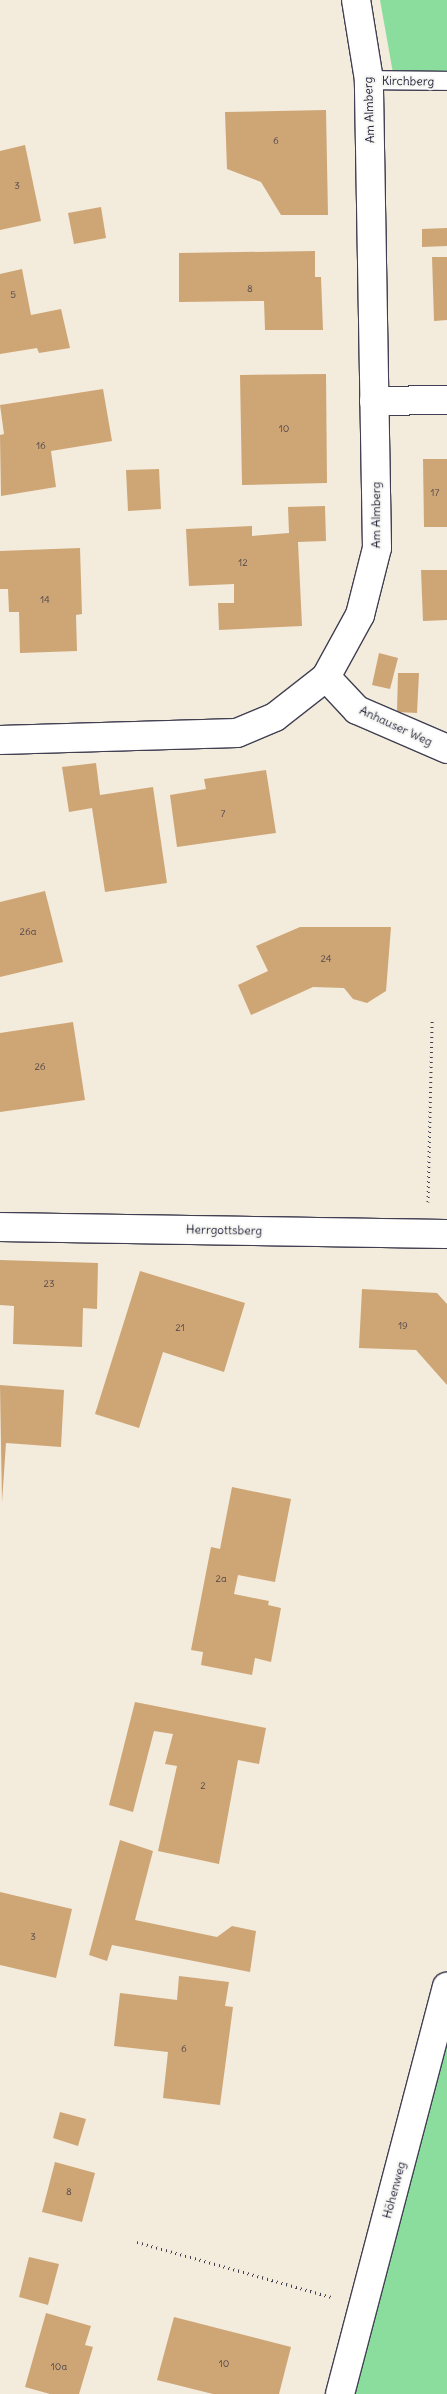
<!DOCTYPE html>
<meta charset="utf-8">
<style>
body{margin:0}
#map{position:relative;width:447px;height:2394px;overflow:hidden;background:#f3ebdb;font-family:Delius,sans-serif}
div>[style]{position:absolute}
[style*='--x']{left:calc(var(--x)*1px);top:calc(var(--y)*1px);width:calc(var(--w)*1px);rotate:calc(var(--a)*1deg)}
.green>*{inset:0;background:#8bdd9e}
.building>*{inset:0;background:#cea676}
.path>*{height:3px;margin-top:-1.5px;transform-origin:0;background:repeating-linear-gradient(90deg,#414053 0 1px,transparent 0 5px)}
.roads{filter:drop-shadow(1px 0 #414053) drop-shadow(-1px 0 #414053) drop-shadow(0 1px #414053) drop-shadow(0 -1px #414053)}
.lane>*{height:18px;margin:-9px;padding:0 9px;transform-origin:9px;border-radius:9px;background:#fff}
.street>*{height:28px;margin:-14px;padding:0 14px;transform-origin:14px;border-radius:14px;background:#fff}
span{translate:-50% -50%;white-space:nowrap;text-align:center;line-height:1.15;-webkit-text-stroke:4px #f6f6f2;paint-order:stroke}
.number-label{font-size:10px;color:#4d434a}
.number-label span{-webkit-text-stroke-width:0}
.street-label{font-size:12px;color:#22223b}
</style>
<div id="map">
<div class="green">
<div style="clip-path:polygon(380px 0,447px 0,447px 74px,393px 73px)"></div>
<div style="clip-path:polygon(447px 2027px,447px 2394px,349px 2394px)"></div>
</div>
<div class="building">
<div style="clip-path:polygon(326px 110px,328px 215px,281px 215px,261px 182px,227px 169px,225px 112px)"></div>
<div style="clip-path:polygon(25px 145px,41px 221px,0 230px,0 151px)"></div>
<div style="clip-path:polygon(101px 207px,106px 238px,74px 244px,68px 213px)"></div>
<div style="clip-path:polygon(447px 228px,447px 246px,422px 247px,422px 229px)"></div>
<div style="clip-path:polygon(315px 251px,315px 277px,321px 277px,323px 330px,265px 330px,264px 301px,179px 302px,179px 253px)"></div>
<div style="clip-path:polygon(432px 257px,447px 257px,447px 320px,434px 321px)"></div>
<div style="clip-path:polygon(22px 269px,31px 315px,61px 309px,70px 348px,39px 353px,37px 348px,0 354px,0 274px)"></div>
<div style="clip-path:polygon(326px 374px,327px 483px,242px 485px,240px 375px)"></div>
<div style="clip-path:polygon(103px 389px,112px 441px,51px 451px,56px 487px,1px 496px,0 435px,4px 434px,0 405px)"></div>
<div style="clip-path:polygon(423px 459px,447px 459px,447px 527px,424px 527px)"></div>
<div style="clip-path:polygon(159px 469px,161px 509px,128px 511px,126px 470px)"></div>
<div style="clip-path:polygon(325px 506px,326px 541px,298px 542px,302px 626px,219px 630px,218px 603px,234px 603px,234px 584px,189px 586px,186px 529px,252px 526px,252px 536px,289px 533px,288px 507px)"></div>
<div style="clip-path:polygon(80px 548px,82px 614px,76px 615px,77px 651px,20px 653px,19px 612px,9px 612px,8px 589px,0 589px,0 551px)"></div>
<div style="clip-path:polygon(421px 570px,447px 570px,447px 620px,423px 621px)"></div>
<div style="clip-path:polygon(379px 653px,398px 658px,390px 689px,372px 685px)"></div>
<div style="clip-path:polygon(398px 673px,419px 673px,417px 713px,397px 712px)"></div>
<div style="clip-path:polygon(96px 763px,100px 795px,153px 787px,167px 883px,105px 892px,92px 808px,69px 812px,62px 767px)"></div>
<div style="clip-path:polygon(266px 770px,276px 833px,177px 847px,170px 795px,206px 789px,204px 779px)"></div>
<div style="clip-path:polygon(45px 891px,63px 962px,0 977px,0 902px)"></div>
<div style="clip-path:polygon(300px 927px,391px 927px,386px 991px,367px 1003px,353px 999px,344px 988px,313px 987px,251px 1015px,238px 985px,268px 971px,256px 946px)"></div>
<div style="clip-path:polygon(73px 1022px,85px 1100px,0 1112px,0 1033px)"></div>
<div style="clip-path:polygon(0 1260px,98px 1263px,97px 1309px,83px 1308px,82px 1347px,13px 1344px,14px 1306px,0 1305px)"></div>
<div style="clip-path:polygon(140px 1271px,245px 1303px,224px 1372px,163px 1352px,139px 1428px,95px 1414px)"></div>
<div style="clip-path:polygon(362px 1289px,437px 1293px,447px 1304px,447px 1385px,416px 1350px,359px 1348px)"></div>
<div style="clip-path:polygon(0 1385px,64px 1390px,61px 1447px,6px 1443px,2px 1502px)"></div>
<div style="clip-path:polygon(232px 1487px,291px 1499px,275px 1582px,238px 1575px,234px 1594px,269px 1601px,268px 1605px,281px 1608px,271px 1662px,255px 1658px,252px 1675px,201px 1665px,203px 1652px,191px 1650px,211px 1547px,220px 1549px)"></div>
<div style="clip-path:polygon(135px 1702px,266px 1728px,259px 1764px,238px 1760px,219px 1864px,158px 1851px,177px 1766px,165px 1764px,173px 1734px,154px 1731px,133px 1812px,109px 1805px)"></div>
<div style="clip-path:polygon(120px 1840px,153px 1851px,135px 1920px,217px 1937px,232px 1926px,256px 1931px,250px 1972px,112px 1945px,107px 1961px,89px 1955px)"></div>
<div style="clip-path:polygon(0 1892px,72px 1909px,56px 1978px,0 1965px)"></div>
<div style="clip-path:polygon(179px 1976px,229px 1982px,225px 2006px,233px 2007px,220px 2105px,163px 2098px,168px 2052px,114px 2046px,120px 1993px,177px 2000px)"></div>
<div style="clip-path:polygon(60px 2112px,86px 2119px,78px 2146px,53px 2138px)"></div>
<div style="clip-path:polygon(55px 2162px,95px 2173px,82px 2222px,42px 2212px)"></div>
<div style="clip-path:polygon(29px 2257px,59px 2264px,48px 2305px,19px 2297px)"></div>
<div style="clip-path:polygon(46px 2313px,91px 2326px,85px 2345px,93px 2347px,79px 2394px,50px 2394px,25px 2387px)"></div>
<div style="clip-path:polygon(174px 2317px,291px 2347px,279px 2394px,213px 2394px,157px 2380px)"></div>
</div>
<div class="path">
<div style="--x:428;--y:1202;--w:182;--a:-88.7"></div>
<div style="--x:137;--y:2242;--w:202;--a:15.8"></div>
</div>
<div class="roads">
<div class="lane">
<div style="--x:369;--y:80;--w:78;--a:0.7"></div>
</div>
<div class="street">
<div style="--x:374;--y:401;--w:73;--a:-0.8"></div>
<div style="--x:326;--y:677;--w:45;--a:46.8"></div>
<div style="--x:357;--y:710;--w:98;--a:23.4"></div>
<div style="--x:0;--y:740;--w:237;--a:-1.7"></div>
<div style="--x:237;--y:733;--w:41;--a:-22.8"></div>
<div style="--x:275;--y:717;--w:65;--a:-38.1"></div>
<div style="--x:326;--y:677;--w:71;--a:-61.3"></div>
<div style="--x:360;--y:615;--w:69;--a:-75.8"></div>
<div style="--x:377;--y:548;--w:468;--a:-91"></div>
<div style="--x:369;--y:80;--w:81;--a:-99.2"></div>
<div style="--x:0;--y:1227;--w:447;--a:0.9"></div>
<div style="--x:340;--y:2394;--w:421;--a:-75.3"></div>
</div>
</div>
<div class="number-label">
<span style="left:276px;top:141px">6</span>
<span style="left:17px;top:186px">3</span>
<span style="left:250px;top:289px">8</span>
<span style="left:13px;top:295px">5</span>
<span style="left:284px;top:429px">10</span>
<span style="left:41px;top:446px">16</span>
<span style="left:435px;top:493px">17</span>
<span style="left:243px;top:563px">12</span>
<span style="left:45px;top:600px">14</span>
<span style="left:223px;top:814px">7</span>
<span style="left:28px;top:932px">26a</span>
<span style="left:326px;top:959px">24</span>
<span style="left:40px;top:1067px">26</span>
<span style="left:49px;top:1284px">23</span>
<span style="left:403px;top:1326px">19</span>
<span style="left:180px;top:1328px">21</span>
<span style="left:221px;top:1579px">2a</span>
<span style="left:203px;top:1786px">2</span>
<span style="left:33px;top:1937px">3</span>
<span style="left:184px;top:2049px">6</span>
<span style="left:69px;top:2192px">8</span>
<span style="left:224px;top:2364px">10</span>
<span style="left:59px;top:2367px">10a</span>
</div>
<div class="street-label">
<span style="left:408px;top:81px;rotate:1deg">Kirchberg</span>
<span style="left:369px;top:110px;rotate:-92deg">Am Almberg</span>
<span style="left:376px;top:515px;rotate:-90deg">Am Almberg</span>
<span style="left:396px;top:726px;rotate:25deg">Anhauser Weg</span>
<span style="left:224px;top:1230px;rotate:1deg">Herrgottsberg</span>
<span style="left:394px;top:2190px;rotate:-75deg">Höhenweg</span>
</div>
</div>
